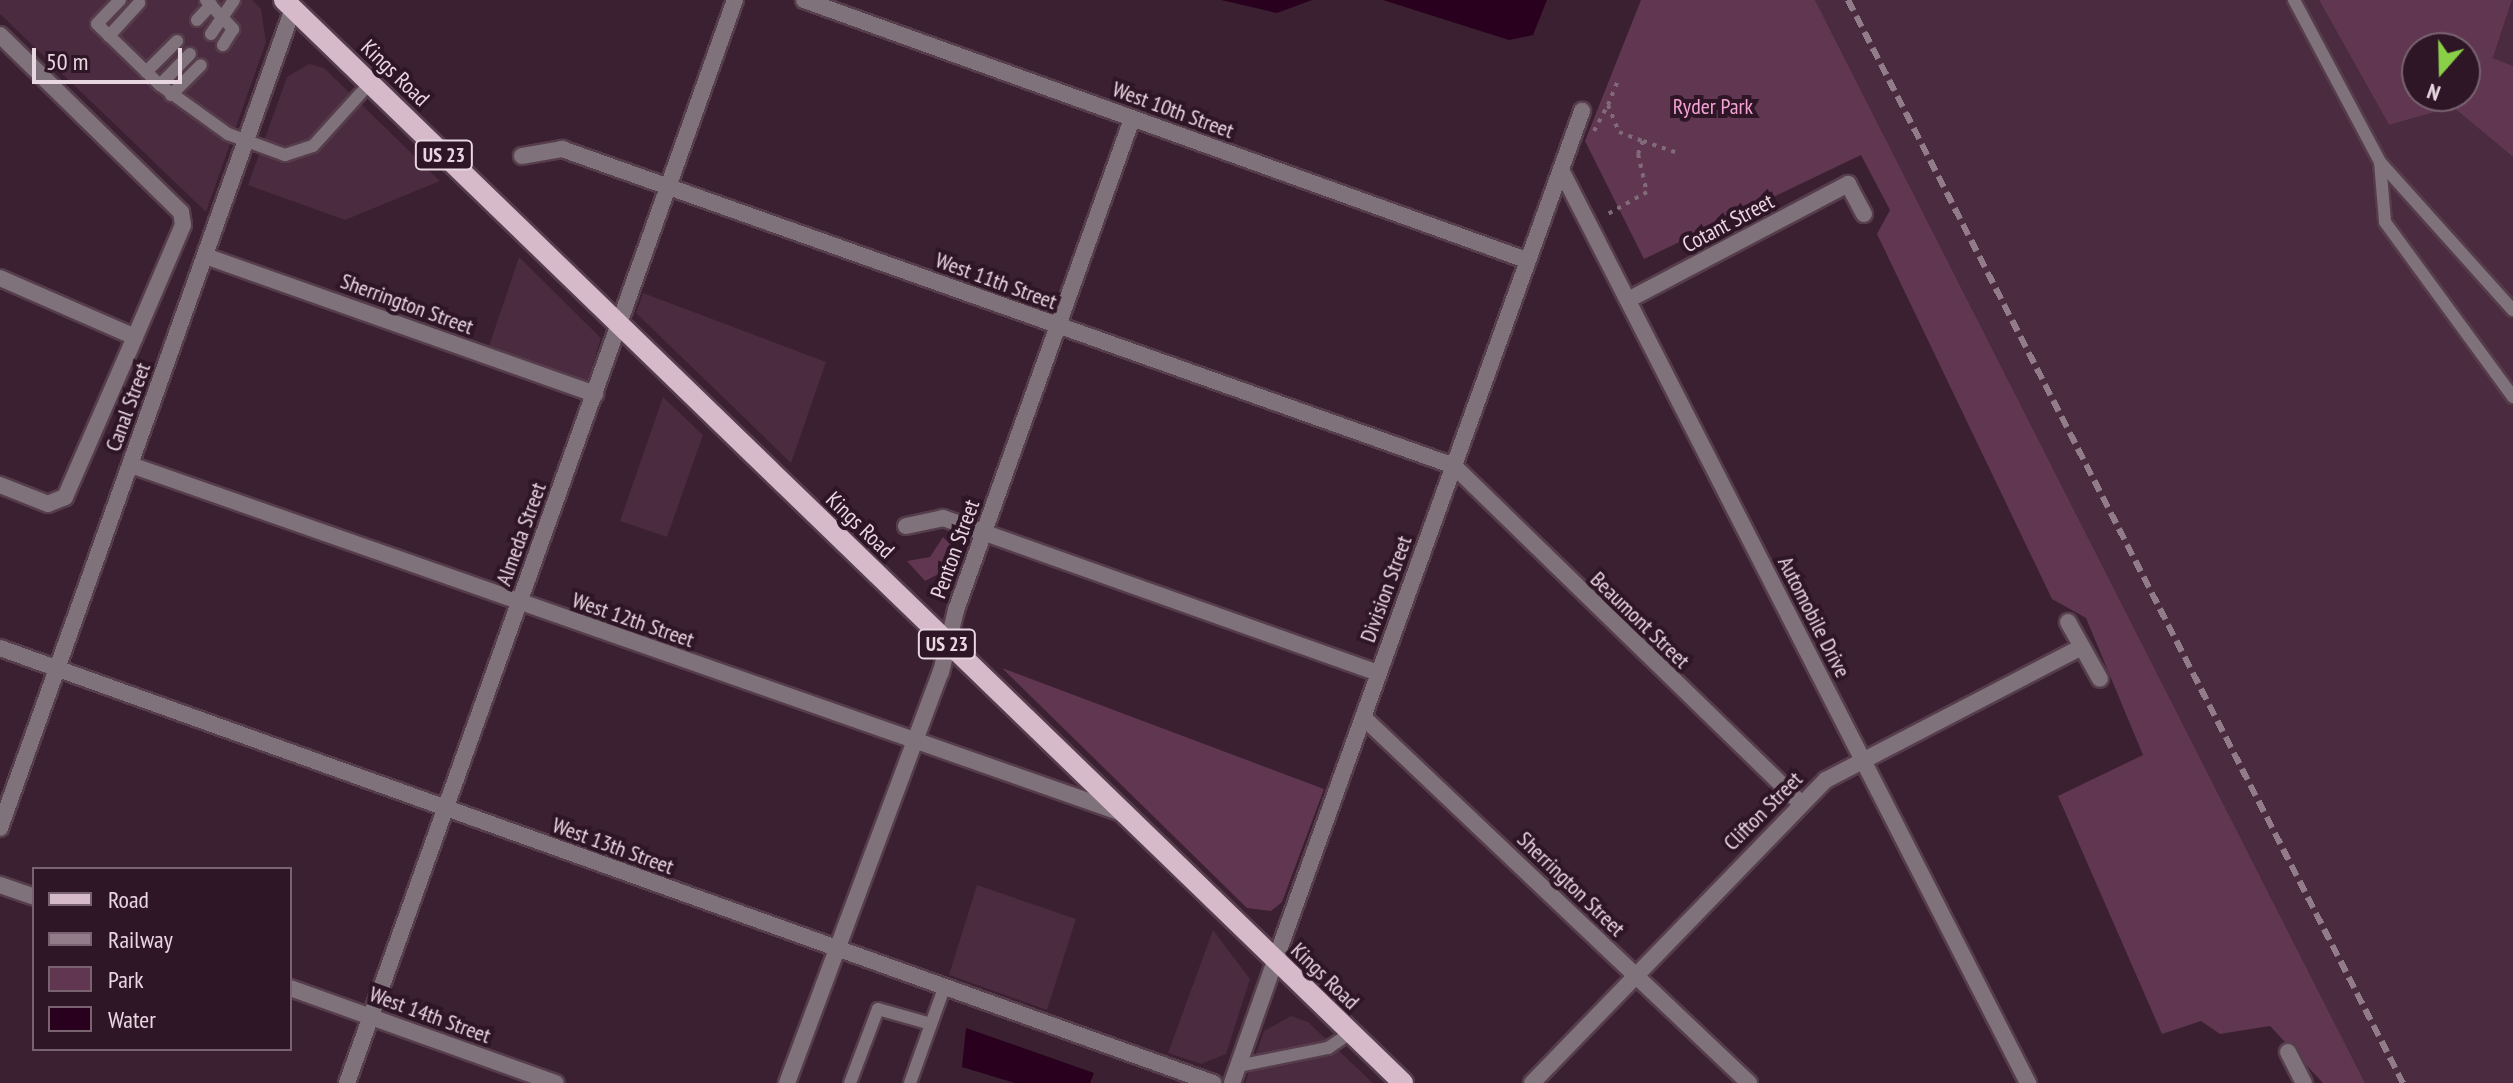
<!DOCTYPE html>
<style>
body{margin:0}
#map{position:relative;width:2513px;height:1083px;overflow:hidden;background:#3a2030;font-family:"PT Sans Narrow",sans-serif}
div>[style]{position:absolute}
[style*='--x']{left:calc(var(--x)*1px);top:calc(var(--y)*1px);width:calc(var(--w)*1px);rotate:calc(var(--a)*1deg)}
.built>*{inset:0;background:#4a2b3f}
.green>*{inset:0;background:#603651}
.water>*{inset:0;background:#29001d}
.path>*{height:4px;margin-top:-2px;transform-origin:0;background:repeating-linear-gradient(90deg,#826b79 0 4px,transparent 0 10px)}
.roads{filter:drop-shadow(2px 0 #563d4c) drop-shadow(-2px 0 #563d4c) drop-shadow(0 2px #563d4c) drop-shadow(0 -2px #563d4c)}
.service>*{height:12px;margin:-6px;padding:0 6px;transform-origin:6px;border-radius:6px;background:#80727a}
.minor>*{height:16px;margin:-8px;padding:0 8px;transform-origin:8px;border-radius:8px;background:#80727a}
.tertiary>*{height:16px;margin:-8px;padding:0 8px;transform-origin:8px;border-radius:8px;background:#80727a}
.primary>*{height:20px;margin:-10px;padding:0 10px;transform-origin:10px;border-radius:10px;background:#d7baca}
.rail>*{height:6px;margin-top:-3px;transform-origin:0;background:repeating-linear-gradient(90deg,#927c89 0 12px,transparent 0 18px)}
span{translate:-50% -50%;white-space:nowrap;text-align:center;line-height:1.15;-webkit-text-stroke:8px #2f1626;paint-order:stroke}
.shield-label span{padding:2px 6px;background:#2f1626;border:2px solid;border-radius:6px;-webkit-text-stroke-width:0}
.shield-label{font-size:20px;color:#e8d6e0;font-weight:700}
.street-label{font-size:22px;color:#e8d6e0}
.park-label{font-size:22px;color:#f4a2d4}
.legend{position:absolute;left:32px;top:867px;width:260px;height:184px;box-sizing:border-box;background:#2f1626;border:2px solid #796370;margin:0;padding:10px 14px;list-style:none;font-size:24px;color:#e8d6e0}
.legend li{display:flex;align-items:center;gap:16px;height:40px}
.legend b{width:40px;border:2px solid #796370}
.north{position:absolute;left:2401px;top:32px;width:80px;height:80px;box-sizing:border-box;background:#2f1626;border:2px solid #796370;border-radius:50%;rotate:200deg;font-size:22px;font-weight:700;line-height:32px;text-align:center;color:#e8d6e0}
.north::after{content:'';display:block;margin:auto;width:28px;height:36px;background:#89cf48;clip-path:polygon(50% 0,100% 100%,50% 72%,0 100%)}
.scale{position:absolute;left:32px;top:48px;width:150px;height:36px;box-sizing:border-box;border:4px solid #e8d6e0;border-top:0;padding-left:10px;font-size:24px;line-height:28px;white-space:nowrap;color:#e8d6e0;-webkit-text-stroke:6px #2f1626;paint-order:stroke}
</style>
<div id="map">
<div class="built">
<div style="clip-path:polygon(0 0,252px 0,261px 9px,266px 42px,206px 212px,0 14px)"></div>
<div style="clip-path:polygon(1815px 0,2319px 0,2389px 125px,2453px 107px,2513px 157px,2513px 1083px,2365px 1083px)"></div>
<div style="clip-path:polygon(2512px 0,2513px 0,2513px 66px,2493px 59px)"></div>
<div style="clip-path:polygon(309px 64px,324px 68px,440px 181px,345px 220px,248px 185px,287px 77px)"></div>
<div style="clip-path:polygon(519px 257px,601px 338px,588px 381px,489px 346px)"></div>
<div style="clip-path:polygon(643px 293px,826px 362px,791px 463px,636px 313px)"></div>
<div style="clip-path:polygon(663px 397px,703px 435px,667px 537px,620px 521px)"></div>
<div style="clip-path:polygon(977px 885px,1076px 919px,1047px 1010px,949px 975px)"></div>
<div style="clip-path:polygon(1213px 930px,1250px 979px,1226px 1054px,1201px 1064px,1168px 1053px)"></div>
<div style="clip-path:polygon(1291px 1016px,1308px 1022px,1373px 1083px,1245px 1083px,1264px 1031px)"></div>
</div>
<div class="green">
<div style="clip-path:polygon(1641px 0,1815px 0,2365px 1083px,2323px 1083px,2270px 1026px,2220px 1034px,2201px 1021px,2162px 1034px,2058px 796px,2143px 755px,2086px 618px,2052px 599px,1877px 234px,1890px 210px,1861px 155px,1644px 259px,1585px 141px)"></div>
<div style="clip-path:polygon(evenodd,2319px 0,2512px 0,2493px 58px,2513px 66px,2513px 157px,2453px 107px,2389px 125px,2319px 0,2417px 48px,2465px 48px,2465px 96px,2417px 96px,2417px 48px)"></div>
<div style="clip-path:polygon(943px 537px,955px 549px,952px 567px,925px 581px,907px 561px,930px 557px)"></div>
<div style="clip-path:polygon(1002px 668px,1324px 789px,1282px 902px,1271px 911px,1247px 908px)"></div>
</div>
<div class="water">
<div style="clip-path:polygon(1221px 0,1312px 0,1277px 13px)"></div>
<div style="clip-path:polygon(1383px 0,1547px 0,1533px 35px,1509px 40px)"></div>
<div style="clip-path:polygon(966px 1028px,1094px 1073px,1090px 1083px,1015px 1083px,962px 1067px)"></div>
</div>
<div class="path">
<div style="--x:1608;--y:105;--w:24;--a:-68"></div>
<div style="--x:1594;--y:131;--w:30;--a:-62"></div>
<div style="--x:1608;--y:105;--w:29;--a:68"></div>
<div style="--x:1619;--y:132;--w:26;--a:21"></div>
<div style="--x:1643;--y:141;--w:14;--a:111"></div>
<div style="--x:1638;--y:154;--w:39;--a:77"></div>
<div style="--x:1647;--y:192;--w:49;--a:150.8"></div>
<div style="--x:1643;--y:141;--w:34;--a:19"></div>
</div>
<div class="roads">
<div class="service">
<div style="--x:120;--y:0;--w:33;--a:134"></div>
<div style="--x:97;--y:24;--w:88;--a:44.1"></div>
<div style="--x:160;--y:85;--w:84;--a:35.8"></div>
<div style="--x:228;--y:134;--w:61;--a:20.2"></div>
<div style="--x:285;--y:155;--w:29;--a:-18"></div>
<div style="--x:313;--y:146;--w:85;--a:-47.9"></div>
<div style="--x:206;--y:0;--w:40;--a:47"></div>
<div style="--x:233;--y:29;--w:19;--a:122"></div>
<div style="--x:2294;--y:0;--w:183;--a:62"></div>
<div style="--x:2380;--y:162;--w:60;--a:85.2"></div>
<div style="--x:2385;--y:222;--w:217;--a:53.8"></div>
<div style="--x:197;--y:20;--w:21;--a:-47"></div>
<div style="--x:211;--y:34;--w:41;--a:-55.9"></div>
<div style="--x:109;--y:36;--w:45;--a:-47.7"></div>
<div style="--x:146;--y:72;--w:44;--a:-45"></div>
<div style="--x:160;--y:85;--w:43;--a:-45.9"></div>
<div style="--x:171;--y:95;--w:42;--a:-45"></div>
<div style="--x:2380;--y:162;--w:199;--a:48.1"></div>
<div style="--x:1238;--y:1066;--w:92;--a:-11.3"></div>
<div style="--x:1328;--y:1048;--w:27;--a:-34"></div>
<div style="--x:850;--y:1083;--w:79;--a:-69.3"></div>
<div style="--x:878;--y:1009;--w:55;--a:15.8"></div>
<div style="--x:910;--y:1083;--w:101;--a:-70.3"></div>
</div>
<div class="minor">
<div style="--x:804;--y:0;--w:767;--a:19.8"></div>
<div style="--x:0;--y:35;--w:253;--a:44.4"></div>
<div style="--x:181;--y:212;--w:13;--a:81"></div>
<div style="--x:183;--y:225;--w:122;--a:113.2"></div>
<div style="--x:522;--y:156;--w:41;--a:-9.9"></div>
<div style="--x:562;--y:149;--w:947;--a:19.56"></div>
<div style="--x:1454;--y:466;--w:483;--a:44.2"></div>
<div style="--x:1561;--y:170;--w:1026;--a:62.91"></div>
<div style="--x:205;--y:256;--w:414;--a:19.5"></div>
<div style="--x:0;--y:278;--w:147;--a:23.6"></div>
<div style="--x:135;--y:337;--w:175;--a:113.6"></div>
<div style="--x:65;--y:497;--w:18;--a:158"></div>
<div style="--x:48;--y:504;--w:52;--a:-158.4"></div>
<div style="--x:1628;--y:300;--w:249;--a:-27.8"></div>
<div style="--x:1848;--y:184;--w:34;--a:62"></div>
<div style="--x:131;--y:465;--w:1050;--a:19.35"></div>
<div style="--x:906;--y:526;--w:38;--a:-12"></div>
<div style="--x:943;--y:518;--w:462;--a:19.6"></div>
<div style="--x:2068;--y:622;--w:65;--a:60.7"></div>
<div style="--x:1363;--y:717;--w:532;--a:43.48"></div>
<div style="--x:0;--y:885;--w:36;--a:19"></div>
<div style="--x:1275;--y:961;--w:904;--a:-70.14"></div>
<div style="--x:290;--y:988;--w:282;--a:19.7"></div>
<div style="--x:2288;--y:1052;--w:35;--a:63"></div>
<div style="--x:347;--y:1083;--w:1150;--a:-70.29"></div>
<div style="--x:787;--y:1083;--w:439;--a:-69.5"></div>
<div style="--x:941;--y:672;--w:64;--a:-76.4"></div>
<div style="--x:956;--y:610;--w:522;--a:-70.28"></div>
<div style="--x:1532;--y:1083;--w:422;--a:-45.9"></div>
<div style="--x:1826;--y:780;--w:288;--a:-27.5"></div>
</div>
<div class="tertiary">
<div style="--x:0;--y:648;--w:1289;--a:19.73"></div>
<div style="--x:0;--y:828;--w:870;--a:-70.32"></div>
<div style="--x:1232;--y:1083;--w:129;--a:-70.6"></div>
</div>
<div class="primary">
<div style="--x:284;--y:0;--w:1557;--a:44.06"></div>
</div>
</div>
<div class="rail">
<div style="--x:1848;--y:0;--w:1217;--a:62.87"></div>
</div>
<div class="shield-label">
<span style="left:444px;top:155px">US 23</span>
<span style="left:947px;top:644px">US 23</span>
</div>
<div class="street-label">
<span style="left:395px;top:73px;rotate:44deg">Kings Road</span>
<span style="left:1173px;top:110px;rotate:20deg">West 10th Street</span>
<span style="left:1728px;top:223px;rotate:-28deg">Cotant Street</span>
<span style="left:996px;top:281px;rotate:20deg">West 11th Street</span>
<span style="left:407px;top:304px;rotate:20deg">Sherrington Street</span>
<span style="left:128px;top:407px;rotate:-70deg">Canal Street</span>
<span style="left:860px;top:525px;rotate:44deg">Kings Road</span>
<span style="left:521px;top:534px;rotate:-70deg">Almeda Street</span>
<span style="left:955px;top:549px;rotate:-70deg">Penton Street</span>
<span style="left:1386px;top:589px;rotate:-70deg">Division Street</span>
<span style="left:1814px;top:617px;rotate:63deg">Automobile Drive</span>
<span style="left:633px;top:620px;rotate:19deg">West 12th Street</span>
<span style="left:1640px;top:620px;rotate:44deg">Beaumont Street</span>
<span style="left:1763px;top:811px;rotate:-45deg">Clifton Street</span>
<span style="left:613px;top:846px;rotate:20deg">West 13th Street</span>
<span style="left:1571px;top:884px;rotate:44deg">Sherrington Street</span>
<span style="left:1325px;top:976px;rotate:44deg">Kings Road</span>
<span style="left:430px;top:1015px;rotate:20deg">West 14th Street</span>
</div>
<div class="park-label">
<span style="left:1713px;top:107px">Ryder Park</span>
</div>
<ul class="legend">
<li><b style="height:10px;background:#d7baca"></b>Road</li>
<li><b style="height:10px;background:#927c89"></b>Railway</li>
<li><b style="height:22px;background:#603651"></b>Park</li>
<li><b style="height:22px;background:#29001d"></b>Water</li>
</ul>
<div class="north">N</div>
<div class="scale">50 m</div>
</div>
